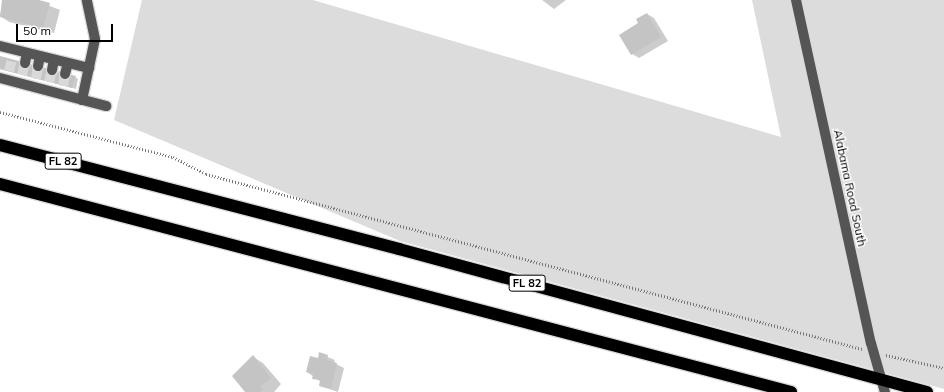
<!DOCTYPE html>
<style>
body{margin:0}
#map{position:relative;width:944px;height:392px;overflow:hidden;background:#fff;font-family:Mulish,sans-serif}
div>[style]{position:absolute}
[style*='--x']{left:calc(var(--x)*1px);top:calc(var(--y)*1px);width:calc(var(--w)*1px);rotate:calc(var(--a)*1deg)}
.green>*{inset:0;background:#dcdcdc}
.shadow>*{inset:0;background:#0003}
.building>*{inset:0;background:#c4c4c4}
.minor-tunnel>*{height:10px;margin-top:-5px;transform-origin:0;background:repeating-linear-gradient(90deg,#d9d9d9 0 10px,transparent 0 15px)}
.path>*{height:2.5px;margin-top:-1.25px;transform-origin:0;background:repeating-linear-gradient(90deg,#777 0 1px,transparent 0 3px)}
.roads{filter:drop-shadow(1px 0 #dbdbdb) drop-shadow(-1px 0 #dbdbdb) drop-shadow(0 1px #dbdbdb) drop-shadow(0 -1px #dbdbdb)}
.minor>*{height:10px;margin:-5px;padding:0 5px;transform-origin:5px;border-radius:5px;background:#555}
.highway>*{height:12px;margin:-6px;padding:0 6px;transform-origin:6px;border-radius:6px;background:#000}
span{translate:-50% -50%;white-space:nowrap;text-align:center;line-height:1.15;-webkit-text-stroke:3px #fff;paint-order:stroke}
.shield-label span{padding:1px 3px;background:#fff;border:1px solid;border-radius:3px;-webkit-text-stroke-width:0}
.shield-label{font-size:11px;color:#000;font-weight:700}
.street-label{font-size:12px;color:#000}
.scale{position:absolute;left:16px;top:24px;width:97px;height:18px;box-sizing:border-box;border:2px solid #000;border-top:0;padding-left:5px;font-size:12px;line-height:14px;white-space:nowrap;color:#000;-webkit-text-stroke:3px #fff;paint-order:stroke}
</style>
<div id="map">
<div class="green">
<div style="clip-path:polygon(142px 0,313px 0,781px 137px,752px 0,944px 0,944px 389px,400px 241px,114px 120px)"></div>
</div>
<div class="shadow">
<div style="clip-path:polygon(3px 0,35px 0,60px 10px,54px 33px,9px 22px,0 16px)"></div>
<div style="clip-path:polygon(542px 0,566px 0,554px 9px)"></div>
<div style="clip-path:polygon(647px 14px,654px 18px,668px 41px,639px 58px,632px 54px)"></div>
<div style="clip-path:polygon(0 57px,75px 77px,78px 79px,76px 89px,0 69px)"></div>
<div style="clip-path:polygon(320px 354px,335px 360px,334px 363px,344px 368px,338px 392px,320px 386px,321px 382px,307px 372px,318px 359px)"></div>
<div style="clip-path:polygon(253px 357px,263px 363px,281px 384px,274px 392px,247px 392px)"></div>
</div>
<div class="building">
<div style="clip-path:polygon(2px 0,39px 0,50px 3px,43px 28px,0 17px)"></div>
<div style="clip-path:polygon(647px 13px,661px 37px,631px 55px,619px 35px,638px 23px,636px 19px)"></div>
<div style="clip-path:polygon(0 56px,76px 76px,72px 88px,0 69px)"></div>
<div style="clip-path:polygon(319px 352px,328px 355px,327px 360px,337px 363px,331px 389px,319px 386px,320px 380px,312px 379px,313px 374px,306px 372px,310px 356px,318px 358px)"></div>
<div style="clip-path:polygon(253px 355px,271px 378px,260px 387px,263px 390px,260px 392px,245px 392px,232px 376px)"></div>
</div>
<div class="minor-tunnel">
<div style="--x:9;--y:71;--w:12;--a:-76"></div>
<div style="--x:22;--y:75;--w:12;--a:-76"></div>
<div style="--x:36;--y:79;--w:13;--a:-81"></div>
<div style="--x:49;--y:82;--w:12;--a:-76"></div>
<div style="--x:63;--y:86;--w:12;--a:-81"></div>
</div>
<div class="path">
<div style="--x:0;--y:112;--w:179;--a:14.6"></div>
<div style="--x:173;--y:157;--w:37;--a:27"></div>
<div style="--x:206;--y:174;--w:679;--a:14.94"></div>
<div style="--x:886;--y:355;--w:59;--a:12.6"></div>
</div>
<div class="roads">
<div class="minor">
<div style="--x:796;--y:0;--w:351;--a:77.7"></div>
<div style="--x:871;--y:343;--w:51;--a:74.1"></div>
<div style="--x:0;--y:46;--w:92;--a:13.9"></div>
<div style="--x:25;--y:63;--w:10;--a:-79"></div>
<div style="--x:38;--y:66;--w:10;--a:-79"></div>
<div style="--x:52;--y:70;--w:10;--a:-79"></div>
<div style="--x:65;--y:74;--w:11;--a:-75"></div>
<div style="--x:0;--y:78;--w:110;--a:14.8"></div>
<div style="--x:82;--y:100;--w:62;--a:-78"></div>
<div style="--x:95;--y:39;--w:40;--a:-102"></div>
</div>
<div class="highway">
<div style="--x:0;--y:145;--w:412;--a:14.6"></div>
<div style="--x:399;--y:249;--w:547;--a:15.15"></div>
<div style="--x:0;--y:184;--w:818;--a:14.73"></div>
</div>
</div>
<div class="shield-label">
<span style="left:63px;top:161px">FL 82</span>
<span style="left:527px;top:283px">FL 82</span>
</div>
<div class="street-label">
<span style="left:850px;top:188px;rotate:78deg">Alabama Road South</span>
</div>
<div class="scale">50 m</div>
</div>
